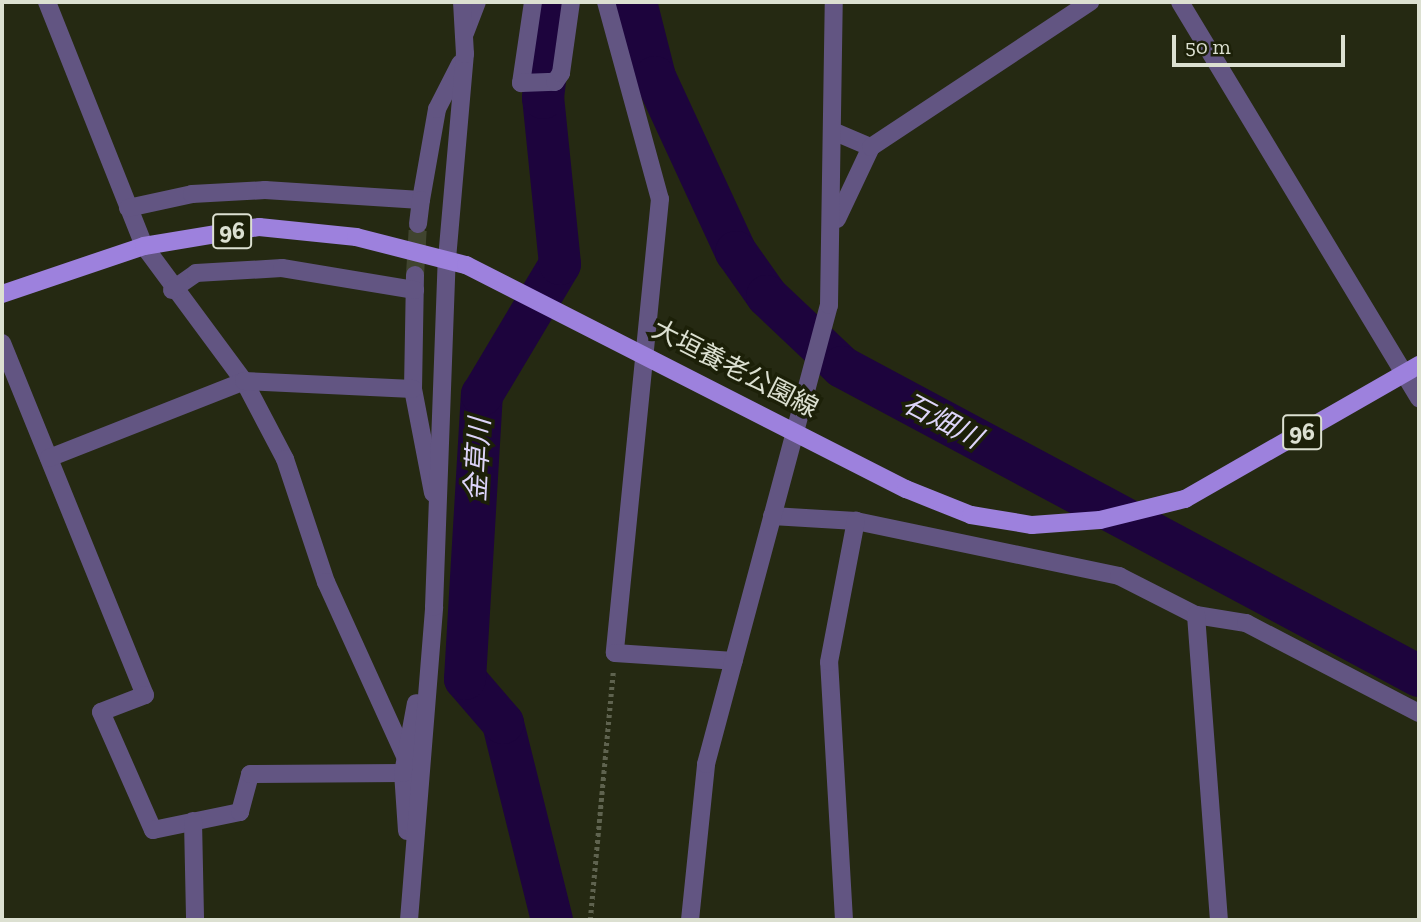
<!DOCTYPE html>
<meta charset="utf-8">
<style>
body{margin:0}
#map{position:relative;width:1421px;height:922px;overflow:hidden;background:#252912;font-family:"Zilla Slab","Noto Sans JP",serif}
div>[style]{position:absolute}
[style*='--x']{left:calc(var(--x)*1px);top:calc(var(--y)*1px);width:calc(var(--w)*1px);rotate:calc(var(--a)*1deg)}
.river>*{height:42px;margin:-21px;padding:0 21px;transform-origin:21px;border-radius:21px;background:#1d043d}
.minor-tunnel>*{height:18px;margin-top:-9px;transform-origin:0;background:repeating-linear-gradient(90deg,#40442f 0 18px,transparent 0 27px)}
.path>*{height:4.5px;margin-top:-2.25px;transform-origin:0;background:repeating-linear-gradient(90deg,#5f634f 0 3.5px,transparent 0 7px)}
.minor>*{height:18px;margin:-9px;padding:0 9px;transform-origin:9px;border-radius:9px;background:#625582}
.primary>*{height:18px;margin:-9px;padding:0 9px;transform-origin:9px;border-radius:9px;background:#9d81dd}
span{translate:-50% -50%;white-space:nowrap;text-align:center;line-height:1.15;-webkit-text-stroke:7px #1c2008;paint-order:stroke}
.shield-label span{padding:2px 5px;background:#1c2008;border:2px solid;border-radius:5px;-webkit-text-stroke-width:0}
.shield-label{font-size:24px;color:#dce0d1;font-weight:700}
.street-label{font-size:26px;color:#dce0d1}
.water-label{font-size:28px;color:#ddd4f9;font-style:italic}
.frame{position:absolute;inset:0;border:4px solid #dce0d1;pointer-events:none}
.scale{position:absolute;left:1172px;top:35px;width:173px;height:32px;box-sizing:border-box;border:4px solid #dce0d1;border-top:0;padding-left:9px;font-size:21px;line-height:24px;white-space:nowrap;color:#dce0d1;-webkit-text-stroke:5px #1c2008;paint-order:stroke}
</style>
<div id="map">
<div class="river">
<div style="--x:636;--y:2;--w:77;--a:75.8"></div>
<div style="--x:655;--y:77;--w:193;--a:65.2"></div>
<div style="--x:736;--y:252;--w:54;--a:54.8"></div>
<div style="--x:767;--y:296;--w:103;--a:43.4"></div>
<div style="--x:842;--y:367;--w:655;--a:28.17"></div>
<div style="--x:552;--y:920;--w:203;--a:-104"></div>
<div style="--x:503;--y:723;--w:58;--a:-130.8"></div>
<div style="--x:465;--y:679;--w:285;--a:-86.6"></div>
<div style="--x:482;--y:395;--w:152;--a:-59.2"></div>
<div style="--x:560;--y:264;--w:167;--a:-95.8"></div>
<div style="--x:543;--y:98;--w:97;--a:-83.5"></div>
</div>
<div class="minor-tunnel">
<div style="--x:415;--y:275;--w:51;--a:-86.6"></div>
</div>
<div class="path">
<div style="--x:590;--y:920;--w:250;--a:-84.7"></div>
</div>
<div class="minor">
<div style="--x:47;--y:2;--w:263;--a:68.3"></div>
<div style="--x:144;--y:246;--w:168;--a:53.5"></div>
<div style="--x:244;--y:381;--w:88;--a:62.3"></div>
<div style="--x:285;--y:459;--w:130;--a:71.6"></div>
<div style="--x:326;--y:582;--w:193;--a:65.6"></div>
<div style="--x:533;--y:2;--w:82;--a:98.4"></div>
<div style="--x:521;--y:83;--w:34;--a:-2"></div>
<div style="--x:555;--y:82;--w:11;--a:-56"></div>
<div style="--x:561;--y:73;--w:72;--a:-82"></div>
<div style="--x:606;--y:2;--w:204;--a:74.7"></div>
<div style="--x:660;--y:199;--w:456;--a:95.7"></div>
<div style="--x:615;--y:653;--w:119;--a:3.8"></div>
<div style="--x:1180;--y:2;--w:463;--a:58.9"></div>
<div style="--x:465;--y:33;--w:33;--a:-69"></div>
<div style="--x:835;--y:132;--w:39;--a:23"></div>
<div style="--x:128;--y:208;--w:66;--a:-12.3"></div>
<div style="--x:192;--y:194;--w:73;--a:-3.1"></div>
<div style="--x:265;--y:190;--w:156;--a:3.7"></div>
<div style="--x:421;--y:200;--w:92;--a:-80"></div>
<div style="--x:437;--y:109;--w:51;--a:-62.9"></div>
<div style="--x:837;--y:219;--w:80;--a:-64.7"></div>
<div style="--x:871;--y:147;--w:263;--a:-33.5"></div>
<div style="--x:418;--y:224;--w:24;--a:-83"></div>
<div style="--x:415;--y:275;--w:114;--a:91"></div>
<div style="--x:413;--y:389;--w:106;--a:79.1"></div>
<div style="--x:172;--y:290;--w:29;--a:-35"></div>
<div style="--x:196;--y:273;--w:86;--a:-3.3"></div>
<div style="--x:282;--y:268;--w:135;--a:9.4"></div>
<div style="--x:2;--y:343;--w:380;--a:67.9"></div>
<div style="--x:145;--y:695;--w:47;--a:158.9"></div>
<div style="--x:101;--y:712;--w:129;--a:66.2"></div>
<div style="--x:153;--y:830;--w:89;--a:-11.7"></div>
<div style="--x:240;--y:812;--w:39;--a:-75"></div>
<div style="--x:250;--y:774;--w:153;--a:-0.4"></div>
<div style="--x:49;--y:458;--w:210;--a:-21.5"></div>
<div style="--x:244;--y:381;--w:169;--a:2.7"></div>
<div style="--x:772;--y:516;--w:84;--a:3.4"></div>
<div style="--x:856;--y:521;--w:269;--a:11.8"></div>
<div style="--x:1119;--y:576;--w:86;--a:26.9"></div>
<div style="--x:1196;--y:615;--w:51;--a:9.1"></div>
<div style="--x:1246;--y:623;--w:195;--a:27.5"></div>
<div style="--x:1196;--y:615;--w:306;--a:85.7"></div>
<div style="--x:193;--y:821;--w:99;--a:88.8"></div>
<div style="--x:407;--y:831;--w:58;--a:-93.9"></div>
<div style="--x:403;--y:773;--w:71;--a:-79.5"></div>
<div style="--x:409;--y:920;--w:314;--a:-85.4"></div>
<div style="--x:434;--y:607;--w:348;--a:-87.9"></div>
<div style="--x:447;--y:259;--w:206;--a:-85"></div>
<div style="--x:465;--y:54;--w:52;--a:-93.3"></div>
<div style="--x:690;--y:920;--w:157;--a:-84.1"></div>
<div style="--x:706;--y:764;--w:475;--a:-75"></div>
<div style="--x:829;--y:305;--w:303;--a:-89.1"></div>
<div style="--x:844;--y:920;--w:258;--a:-93.3"></div>
<div style="--x:829;--y:662;--w:144;--a:-79.2"></div>
</div>
<div class="primary">
<div style="--x:2;--y:294;--w:150;--a:-18.7"></div>
<div style="--x:144;--y:246;--w:117;--a:-9.4"></div>
<div style="--x:259;--y:227;--w:98;--a:5.9"></div>
<div style="--x:356;--y:237;--w:114;--a:14.3"></div>
<div style="--x:466;--y:265;--w:494;--a:27"></div>
<div style="--x:906;--y:489;--w:70;--a:21.8"></div>
<div style="--x:971;--y:515;--w:62;--a:9.3"></div>
<div style="--x:1032;--y:525;--w:68;--a:-4.2"></div>
<div style="--x:1100;--y:520;--w:88;--a:-13.9"></div>
<div style="--x:1185;--y:499;--w:270;--a:-29.8"></div>
</div>
<div class="shield-label">
<span style="left:232px;top:231px">96</span>
<span style="left:1302px;top:432px">96</span>
</div>
<div class="street-label">
<span style="left:735px;top:369px;rotate:27deg">大垣養老公園線</span>
</div>
<div class="water-label">
<span style="left:942px;top:421px;rotate:28deg">石畑川</span>
<span style="left:478px;top:460px;rotate:-87deg">金草川</span>
</div>
<div class="frame"></div>
<div class="scale">50 m</div>
</div>
